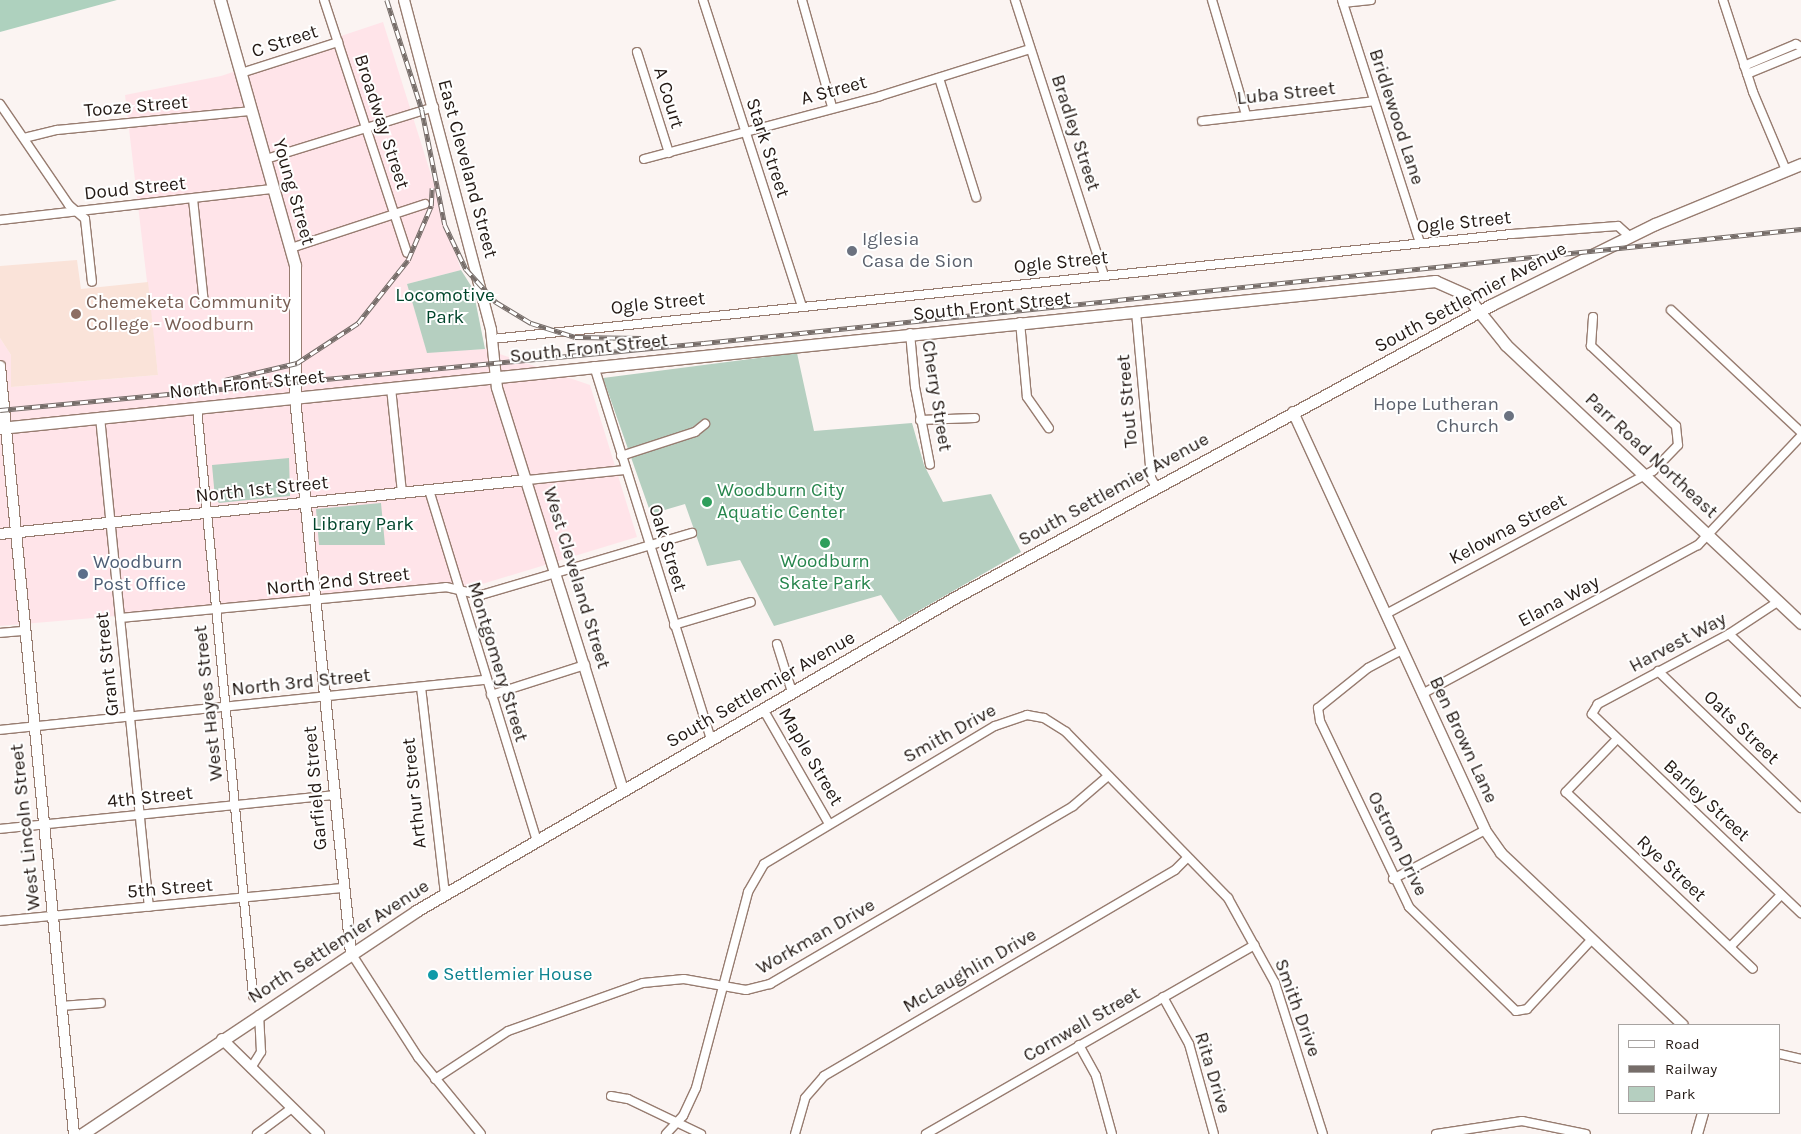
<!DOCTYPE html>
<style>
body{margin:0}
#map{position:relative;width:1801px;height:1134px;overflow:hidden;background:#fbf4f2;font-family:Karla,sans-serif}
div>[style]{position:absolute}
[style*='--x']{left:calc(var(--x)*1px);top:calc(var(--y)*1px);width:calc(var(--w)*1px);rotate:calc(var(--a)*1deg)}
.commercial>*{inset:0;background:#ffe4e9}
.built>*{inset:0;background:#fae3d9}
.green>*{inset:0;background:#b5cfc0}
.forest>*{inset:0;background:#aed1be}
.roads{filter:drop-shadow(1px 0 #977c70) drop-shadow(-1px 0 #977c70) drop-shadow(0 1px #977c70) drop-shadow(0 -1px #977c70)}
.minor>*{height:8px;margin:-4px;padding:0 4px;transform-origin:4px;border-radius:4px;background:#fff}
.tertiary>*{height:10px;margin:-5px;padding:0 5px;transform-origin:5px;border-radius:5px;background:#fff}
.secondary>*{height:11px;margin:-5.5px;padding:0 5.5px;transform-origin:5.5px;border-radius:5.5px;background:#fff}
.rail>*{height:4.5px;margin-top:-2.25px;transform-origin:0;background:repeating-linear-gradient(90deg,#fff 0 8px,#766d69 0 16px);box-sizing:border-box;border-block:1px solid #766d69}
.dots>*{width:14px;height:14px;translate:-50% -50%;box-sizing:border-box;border:2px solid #fff;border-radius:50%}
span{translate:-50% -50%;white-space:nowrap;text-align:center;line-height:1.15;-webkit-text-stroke:4px #fff;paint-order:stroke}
.street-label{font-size:19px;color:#231914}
.worship-label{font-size:19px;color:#5b616d}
.left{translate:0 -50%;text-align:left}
.right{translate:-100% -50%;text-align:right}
.park-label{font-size:19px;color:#00452b}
.education-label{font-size:19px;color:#785e54}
.leisure-label{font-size:19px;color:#27864d}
.service-label{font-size:19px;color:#4e5e75}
.culture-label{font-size:19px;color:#0d838f}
.legend{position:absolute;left:1618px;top:1024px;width:162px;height:90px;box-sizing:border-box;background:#fff;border:1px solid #a7a3a1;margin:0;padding:6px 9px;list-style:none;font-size:15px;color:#231914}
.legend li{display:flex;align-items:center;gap:10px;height:25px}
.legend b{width:25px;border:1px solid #a7a3a1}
</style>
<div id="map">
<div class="commercial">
<div style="clip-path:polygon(383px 22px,461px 270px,407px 284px,427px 352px,485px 349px,590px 385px,637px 537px,479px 585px,0 626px,0 338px,11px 355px,11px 387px,158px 375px,125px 95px,221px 76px)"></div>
</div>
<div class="built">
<div style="clip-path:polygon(77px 260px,81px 289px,148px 282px,158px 375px,11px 387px,11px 355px,0 338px,0 266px)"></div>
</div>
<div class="green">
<div style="clip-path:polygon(461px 270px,473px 289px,485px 349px,427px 353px,407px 284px)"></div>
<div style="clip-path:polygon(797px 353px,814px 431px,912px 423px,924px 465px,943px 502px,991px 494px,1021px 552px,899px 622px,881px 595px,774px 626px,740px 560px,707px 566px,685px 504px,651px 514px,603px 378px)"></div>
<div style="clip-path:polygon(289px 458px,290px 496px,219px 503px,215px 498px,212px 465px)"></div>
<div style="clip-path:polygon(381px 503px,385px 545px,319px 545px,316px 509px)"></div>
</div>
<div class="forest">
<div style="clip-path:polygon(0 0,117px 0,0 32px)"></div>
</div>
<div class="roads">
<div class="minor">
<div style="--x:324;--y:0;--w:266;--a:71.8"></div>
<div style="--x:703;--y:0;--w:322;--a:72.1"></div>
<div style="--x:802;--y:0;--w:111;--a:74.3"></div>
<div style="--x:1015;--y:0;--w:289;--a:72.1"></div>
<div style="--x:1212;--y:0;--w:120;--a:73.5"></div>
<div style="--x:1342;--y:0;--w:255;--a:72.2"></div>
<div style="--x:1723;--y:0;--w:97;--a:71.9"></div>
<div style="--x:1753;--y:92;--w:85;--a:67.1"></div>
<div style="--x:1343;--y:3;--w:28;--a:-6"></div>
<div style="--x:637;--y:52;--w:106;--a:72.4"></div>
<div style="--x:1744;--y:66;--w:56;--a:-22.9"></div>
<div style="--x:1796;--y:44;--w:6;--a:31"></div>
<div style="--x:241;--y:73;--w:102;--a:-17.7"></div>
<div style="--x:1747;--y:74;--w:58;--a:-22.2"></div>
<div style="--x:939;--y:78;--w:125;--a:72.7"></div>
<div style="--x:0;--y:104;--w:122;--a:55.7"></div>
<div style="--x:69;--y:205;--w:21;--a:41"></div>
<div style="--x:85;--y:219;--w:63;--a:83.7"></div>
<div style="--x:1202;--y:121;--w:173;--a:-6.6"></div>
<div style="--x:24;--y:138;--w:34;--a:-14"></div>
<div style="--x:57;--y:130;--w:196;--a:-5.6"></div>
<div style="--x:266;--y:159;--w:176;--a:-17.2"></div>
<div style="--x:644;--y:159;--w:244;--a:-14.9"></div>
<div style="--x:880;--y:96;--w:157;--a:-17.4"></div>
<div style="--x:193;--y:199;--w:105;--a:84"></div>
<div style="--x:0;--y:220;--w:276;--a:-6.5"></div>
<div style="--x:291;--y:248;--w:141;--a:-18.2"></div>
<div style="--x:1671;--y:310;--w:178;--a:43.2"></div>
<div style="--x:1136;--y:312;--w:167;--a:84.8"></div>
<div style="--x:1151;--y:478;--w:10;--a:61"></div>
<div style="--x:1020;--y:322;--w:75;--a:84.7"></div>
<div style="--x:1027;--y:397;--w:38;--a:55"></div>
<div style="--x:910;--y:333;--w:54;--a:84.7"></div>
<div style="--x:915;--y:387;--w:79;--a:79.1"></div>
<div style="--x:492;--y:339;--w:1025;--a:-5.88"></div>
<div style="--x:1512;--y:234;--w:106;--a:-4.3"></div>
<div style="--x:1618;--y:226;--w:15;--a:42"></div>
<div style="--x:594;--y:366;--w:391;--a:72.6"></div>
<div style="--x:391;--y:388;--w:106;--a:84"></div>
<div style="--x:197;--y:408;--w:590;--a:84.55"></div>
<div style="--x:100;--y:417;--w:492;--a:84.3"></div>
<div style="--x:920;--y:420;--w:55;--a:-2.1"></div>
<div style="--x:621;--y:456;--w:78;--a:-18"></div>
<div style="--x:695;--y:432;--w:13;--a:-39"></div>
<div style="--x:527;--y:480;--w:99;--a:-5.8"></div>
<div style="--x:429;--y:490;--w:368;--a:72.9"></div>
<div style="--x:1779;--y:601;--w:60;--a:146.6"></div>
<div style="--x:1729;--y:634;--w:149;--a:151.9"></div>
<div style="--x:1598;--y:704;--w:12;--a:121"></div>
<div style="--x:1592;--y:714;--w:289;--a:43.6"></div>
<div style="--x:1386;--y:614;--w:303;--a:-28.2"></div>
<div style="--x:1653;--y:471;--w:36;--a:-46"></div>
<div style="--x:1678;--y:445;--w:19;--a:-96"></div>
<div style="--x:1676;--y:426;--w:117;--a:-136.7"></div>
<div style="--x:1591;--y:346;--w:29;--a:-86"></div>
<div style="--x:120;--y:618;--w:327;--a:-5.4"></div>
<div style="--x:446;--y:587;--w:36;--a:13"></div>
<div style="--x:481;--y:595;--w:220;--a:-16.4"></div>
<div style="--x:674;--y:625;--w:80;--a:-16.6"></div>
<div style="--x:0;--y:633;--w:24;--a:-5"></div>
<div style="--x:1729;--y:634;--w:100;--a:43.8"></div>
<div style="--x:777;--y:644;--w:50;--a:72.6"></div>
<div style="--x:1402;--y:650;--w:38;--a:152"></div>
<div style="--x:1368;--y:668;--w:64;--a:141.3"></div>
<div style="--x:1318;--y:708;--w:13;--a:81"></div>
<div style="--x:1320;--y:721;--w:206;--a:64.4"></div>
<div style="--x:1409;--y:907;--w:149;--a:44.2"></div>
<div style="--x:1516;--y:1011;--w:11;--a:-10"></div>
<div style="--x:1527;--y:1009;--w:96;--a:-47.1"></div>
<div style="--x:1658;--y:671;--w:198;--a:43.8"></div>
<div style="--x:421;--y:687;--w:208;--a:83.4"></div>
<div style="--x:1422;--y:694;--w:314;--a:-28.4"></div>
<div style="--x:1698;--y:545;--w:150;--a:-46.6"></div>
<div style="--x:491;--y:695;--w:99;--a:-17.7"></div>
<div style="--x:763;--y:709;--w:130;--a:60.1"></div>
<div style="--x:0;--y:730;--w:489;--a:-5.9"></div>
<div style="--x:1617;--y:739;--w:74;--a:133.9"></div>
<div style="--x:1566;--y:792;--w:257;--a:43.4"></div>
<div style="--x:0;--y:829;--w:336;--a:-5.8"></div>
<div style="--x:1393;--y:879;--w:104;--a:-28"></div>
<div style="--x:0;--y:921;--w:345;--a:-5.5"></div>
<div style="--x:1730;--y:947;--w:73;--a:-45.6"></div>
<div style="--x:351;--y:953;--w:124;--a:57.2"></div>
<div style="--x:418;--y:1057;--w:99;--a:50.7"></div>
<div style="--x:1163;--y:997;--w:54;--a:61"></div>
<div style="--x:1189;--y:1044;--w:93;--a:74.5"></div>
<div style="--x:61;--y:1006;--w:40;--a:-4.3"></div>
<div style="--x:1079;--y:1045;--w:35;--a:61"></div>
<div style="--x:1096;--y:1076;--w:60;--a:74.6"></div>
<div style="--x:1780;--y:1054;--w:22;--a:13"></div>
<div style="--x:251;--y:1068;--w:19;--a:-58"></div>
<div style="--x:261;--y:1052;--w:37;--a:-93"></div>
<div style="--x:435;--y:1079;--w:87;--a:-33.3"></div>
<div style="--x:508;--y:1031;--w:143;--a:-19.6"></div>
<div style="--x:643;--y:983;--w:41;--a:-5.6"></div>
<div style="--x:684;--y:979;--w:63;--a:10.1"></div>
<div style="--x:746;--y:990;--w:25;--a:-14"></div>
<div style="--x:770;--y:984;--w:351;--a:-30.4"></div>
<div style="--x:1073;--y:806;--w:46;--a:-40.6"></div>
<div style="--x:611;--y:1096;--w:17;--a:10"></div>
<div style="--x:628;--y:1099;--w:81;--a:25.6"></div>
<div style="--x:257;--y:1134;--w:44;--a:-36.6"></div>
<div style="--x:666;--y:1134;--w:25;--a:-47"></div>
<div style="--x:683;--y:1116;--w:31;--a:-65"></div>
<div style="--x:696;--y:1088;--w:203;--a:-75.1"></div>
<div style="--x:748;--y:892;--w:32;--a:-60"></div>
<div style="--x:764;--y:864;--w:269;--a:-30.9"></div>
<div style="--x:995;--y:726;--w:34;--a:-19"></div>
<div style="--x:1027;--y:715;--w:17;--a:10"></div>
<div style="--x:1044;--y:718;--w:26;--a:32"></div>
<div style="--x:1066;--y:732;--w:232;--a:45.7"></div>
<div style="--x:1228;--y:898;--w:97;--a:61.1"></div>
<div style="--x:1275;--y:983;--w:158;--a:72.4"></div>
<div style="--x:795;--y:1134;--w:37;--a:-74"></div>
<div style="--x:805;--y:1098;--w:29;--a:-49"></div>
<div style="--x:824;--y:1076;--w:407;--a:-30.4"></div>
<div style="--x:1175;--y:870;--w:17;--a:-45"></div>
<div style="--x:926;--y:1134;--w:379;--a:-29.9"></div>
<div style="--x:1436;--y:1134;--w:87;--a:-8.6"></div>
<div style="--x:1522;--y:1121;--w:65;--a:11.5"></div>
</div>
<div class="tertiary">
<div style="--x:404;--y:0;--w:341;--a:75.2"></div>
<div style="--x:491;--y:330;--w:58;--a:84.1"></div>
<div style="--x:497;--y:388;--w:421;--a:72.6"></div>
<div style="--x:0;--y:366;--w:772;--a:84.5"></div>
<div style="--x:295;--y:398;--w:558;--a:84.24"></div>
<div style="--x:1293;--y:412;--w:460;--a:65.3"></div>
<div style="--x:1485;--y:830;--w:28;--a:55"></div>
<div style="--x:1501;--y:853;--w:250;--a:43.4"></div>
<div style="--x:0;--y:534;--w:530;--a:-5.85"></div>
<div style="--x:222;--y:1039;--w:136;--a:44.4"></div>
<div style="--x:1697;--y:1134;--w:22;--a:-74"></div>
</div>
<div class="secondary">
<div style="--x:220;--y:0;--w:275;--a:74.2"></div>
<div style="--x:295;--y:265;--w:133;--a:90"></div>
<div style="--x:0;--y:428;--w:1443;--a:-5.85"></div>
<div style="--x:1435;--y:281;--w:34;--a:24"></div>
<div style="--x:1466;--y:295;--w:64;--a:51.3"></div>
<div style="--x:1506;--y:345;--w:405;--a:43.3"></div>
<div style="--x:82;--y:1134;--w:402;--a:-33.7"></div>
<div style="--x:416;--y:911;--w:622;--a:-30.19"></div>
<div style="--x:954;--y:598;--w:612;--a:-28.62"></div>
<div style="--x:1491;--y:305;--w:183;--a:-26.3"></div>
<div style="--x:1655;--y:224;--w:158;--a:-22.3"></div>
</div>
</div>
<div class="rail">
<div style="--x:387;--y:0;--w:115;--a:72.3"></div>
<div style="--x:422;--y:110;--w:117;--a:78.7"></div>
<div style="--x:445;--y:225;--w:49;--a:64.5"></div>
<div style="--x:466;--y:269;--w:45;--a:47.7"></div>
<div style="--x:496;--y:302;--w:41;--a:31"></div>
<div style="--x:531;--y:323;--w:46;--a:17.7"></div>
<div style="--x:575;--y:337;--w:66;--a:0.9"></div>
<div style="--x:225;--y:380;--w:74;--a:-13.3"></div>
<div style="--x:297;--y:363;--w:73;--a:-33.3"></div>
<div style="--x:358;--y:323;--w:80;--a:-51.6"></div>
<div style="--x:408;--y:260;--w:59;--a:-66.9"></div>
<div style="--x:431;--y:206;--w:18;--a:-87"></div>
<div style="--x:0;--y:410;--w:707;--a:-5.44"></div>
<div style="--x:704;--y:343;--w:1103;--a:-5.93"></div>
</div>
<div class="dots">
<div style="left:852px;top:251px;background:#6b7280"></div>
<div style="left:76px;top:314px;background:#8d6e63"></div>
<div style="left:1509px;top:416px;background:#6b7280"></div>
<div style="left:707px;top:502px;background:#2e9e5b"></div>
<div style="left:825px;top:543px;background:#2e9e5b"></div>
<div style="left:83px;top:574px;background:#5c6f8a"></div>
<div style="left:433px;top:975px;background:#0f9aa8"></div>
</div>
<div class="street-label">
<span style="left:285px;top:42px;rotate:-18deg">C Street</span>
<span style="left:834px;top:91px;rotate:-15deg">A Street</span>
<span style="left:1286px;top:94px;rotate:-6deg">Luba Street</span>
<span style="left:668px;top:98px;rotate:73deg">A Court</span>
<span style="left:136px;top:107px;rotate:-5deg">Tooze Street</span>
<span style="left:1396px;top:117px;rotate:72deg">Bridlewood Lane</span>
<span style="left:381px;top:122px;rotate:72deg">Broadway Street</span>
<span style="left:1075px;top:133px;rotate:72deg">Bradley Street</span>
<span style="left:767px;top:148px;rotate:72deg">Stark Street</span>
<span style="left:467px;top:169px;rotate:75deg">East Cleveland Street</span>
<span style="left:135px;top:189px;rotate:-6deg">Doud Street</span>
<span style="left:293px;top:192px;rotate:74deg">Young Street</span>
<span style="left:1464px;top:223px;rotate:-6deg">Ogle Street</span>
<span style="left:1061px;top:263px;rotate:-6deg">Ogle Street</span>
<span style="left:1471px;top:298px;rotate:-28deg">South Settlemier Avenue</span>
<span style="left:658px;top:304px;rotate:-6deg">Ogle Street</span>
<span style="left:992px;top:307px;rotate:-6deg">South Front Street</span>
<span style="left:589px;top:349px;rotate:-6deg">South Front Street</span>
<span style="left:247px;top:385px;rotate:-6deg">North Front Street</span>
<span style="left:936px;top:396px;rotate:81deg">Cherry Street</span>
<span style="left:1128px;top:401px;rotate:-95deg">Tout Street</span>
<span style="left:1651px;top:456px;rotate:43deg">Parr Road Northeast</span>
<span style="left:262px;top:490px;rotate:-6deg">North 1st Street</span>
<span style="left:1114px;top:490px;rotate:-29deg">South Settlemier Avenue</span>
<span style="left:1508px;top:530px;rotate:-28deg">Kelowna Street</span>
<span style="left:667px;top:548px;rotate:73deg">Oak Street</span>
<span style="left:576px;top:578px;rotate:73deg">West Cleveland Street</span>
<span style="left:338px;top:582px;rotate:-6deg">North 2nd Street</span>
<span style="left:1559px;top:602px;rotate:-28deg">Elana Way</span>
<span style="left:1678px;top:643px;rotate:-28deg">Harvest Way</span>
<span style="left:497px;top:662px;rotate:73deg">Montgomery Street</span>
<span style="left:108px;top:664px;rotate:-96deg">Grant Street</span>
<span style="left:301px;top:683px;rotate:-6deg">North 3rd Street</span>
<span style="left:761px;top:690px;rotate:-30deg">South Settlemier Avenue</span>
<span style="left:209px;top:703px;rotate:-96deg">West Hayes Street</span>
<span style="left:1741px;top:728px;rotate:44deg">Oats Street</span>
<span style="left:950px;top:734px;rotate:-29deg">Smith Drive</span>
<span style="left:1463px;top:740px;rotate:65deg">Ben Brown Lane</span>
<span style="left:810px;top:757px;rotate:60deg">Maple Street</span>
<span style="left:316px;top:788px;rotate:-95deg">Garfield Street</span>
<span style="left:415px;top:793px;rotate:-96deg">Arthur Street</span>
<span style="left:150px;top:798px;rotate:-6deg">4th Street</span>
<span style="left:1706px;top:801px;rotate:43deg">Barley Street</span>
<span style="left:26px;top:827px;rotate:-96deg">West Lincoln Street</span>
<span style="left:1397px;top:844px;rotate:64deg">Ostrom Drive</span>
<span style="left:1671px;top:869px;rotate:43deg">Rye Street</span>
<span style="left:170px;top:889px;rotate:-5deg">5th Street</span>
<span style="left:816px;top:937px;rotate:-30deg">Workman Drive</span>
<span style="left:339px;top:942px;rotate:-33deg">North Settlemier Avenue</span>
<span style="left:970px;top:971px;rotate:-30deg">McLaughlin Drive</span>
<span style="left:1297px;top:1008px;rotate:70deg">Smith Drive</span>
<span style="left:1082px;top:1025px;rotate:-30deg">Cornwell Street</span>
<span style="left:1212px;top:1073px;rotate:73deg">Rita Drive</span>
</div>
<div class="worship-label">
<span class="left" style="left:862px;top:251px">Iglesia<br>Casa de Sion</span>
<span class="right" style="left:1499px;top:416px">Hope Lutheran<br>Church</span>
</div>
<div class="park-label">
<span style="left:445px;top:307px">Locomotive<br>Park</span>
<span style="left:363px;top:525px">Library Park</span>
</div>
<div class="education-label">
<span class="left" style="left:86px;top:314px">Chemeketa Community<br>College - Woodburn</span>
</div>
<div class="leisure-label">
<span class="left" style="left:717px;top:502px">Woodburn City<br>Aquatic Center</span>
<span style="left:825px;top:573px">Woodburn<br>Skate Park</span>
</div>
<div class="service-label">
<span class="left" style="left:93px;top:574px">Woodburn<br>Post Office</span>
</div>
<div class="culture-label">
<span class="left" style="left:443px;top:975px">Settlemier House</span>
</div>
<ul class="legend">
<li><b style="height:6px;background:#fff"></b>Road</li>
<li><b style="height:6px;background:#766d69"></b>Railway</li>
<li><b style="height:14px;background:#b5cfc0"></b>Park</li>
</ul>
</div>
